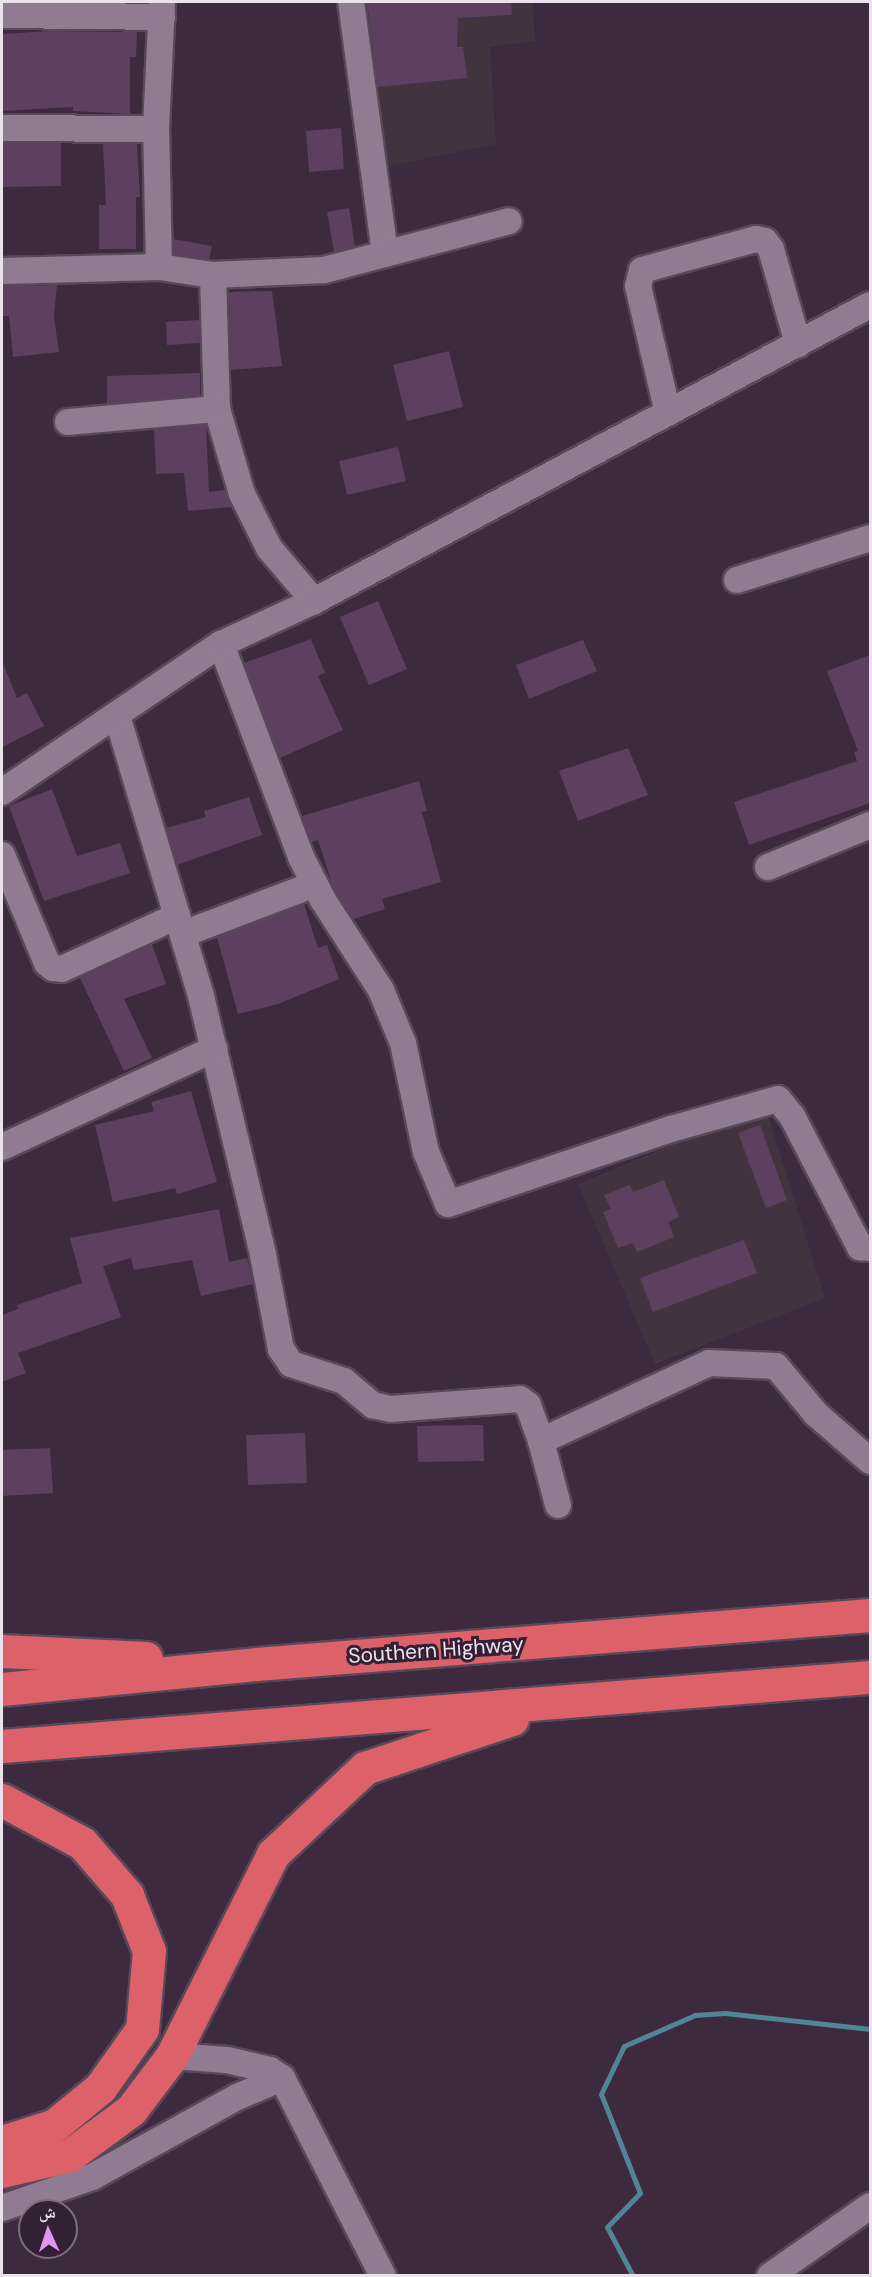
<!DOCTYPE html>
<meta charset="utf-8">
<style>
body{margin:0}
#map{position:relative;width:872px;height:2277px;overflow:hidden;background:#3d2a3e;font-family:"DM Sans","Noto Naskh Arabic",sans-serif}
div>[style]{position:absolute}
[style*='--x']{left:calc(var(--x)*1px);top:calc(var(--y)*1px);width:calc(var(--w)*1px);rotate:calc(var(--a)*1deg)}
.education>*{inset:0;background:#43333f}
.stream>*{height:5px;margin:-2.5px;padding:0 2.5px;transform-origin:2.5px;border-radius:2.5px;background:#508597}
.building>*{inset:0;background:#5d405f}
.roads{filter:drop-shadow(2px 0 #584859) drop-shadow(-2px 0 #584859) drop-shadow(0 2px #584859) drop-shadow(0 -2px #584859)}
.minor>*{height:26px;margin:-13px;padding:0 13px;transform-origin:13px;border-radius:13px;background:#917b93}
.highway>*{height:33px;margin:-16.5px;padding:0 16.5px;transform-origin:16.5px;border-radius:16.5px;background:#dd6168}
span{translate:-50% -50%;white-space:nowrap;text-align:center;line-height:1.15;-webkit-text-stroke:6px #332034;paint-order:stroke}
.street-label{font-size:21px;color:#ede1ee}
.frame{position:absolute;inset:0;border:3px solid #ede1ee;pointer-events:none}
.north{position:absolute;left:18px;top:2199px;width:60px;height:60px;box-sizing:border-box;background:#332034;border:2px solid #7d6d7e;border-radius:50%;rotate:357deg;font-size:16px;font-weight:700;line-height:24px;text-align:center;color:#ede1ee}
.north::after{content:'';display:block;margin:auto;width:21px;height:27px;background:#de98f2;clip-path:polygon(50% 0,100% 100%,50% 72%,0 100%)}
</style>
<div id="map">
<div class="education">
<div style="clip-path:polygon(362px 2px,533px 2px,535px 41px,490px 47px,496px 144px,385px 167px)"></div>
<div style="clip-path:polygon(765px 1106px,825px 1298px,655px 1364px,578px 1184px)"></div>
</div>
<div class="stream">
<div style="--x:633;--y:2276;--w:55;--a:-118"></div>
<div style="--x:607;--y:2227;--w:47;--a:-45.9"></div>
<div style="--x:640;--y:2193;--w:106;--a:-111.5"></div>
<div style="--x:601;--y:2094;--w:53;--a:-64.4"></div>
<div style="--x:624;--y:2046;--w:77;--a:-23.6"></div>
<div style="--x:695;--y:2015;--w:30;--a:-4"></div>
<div style="--x:725;--y:2013;--w:146;--a:6.3"></div>
</div>
<div class="building">
<div style="clip-path:polygon(367px 2px,511px 2px,512px 15px,458px 18px,457px 47px,463px 47px,467px 78px,378px 87px)"></div>
<div style="clip-path:polygon(48px 31px,137px 32px,136px 57px,130px 57px,130px 114px,73px 111px,73px 107px,2px 111px,2px 34px)"></div>
<div style="clip-path:polygon(341px 128px,344px 169px,309px 172px,306px 131px)"></div>
<div style="clip-path:polygon(2px 143px,61px 143px,61px 186px,2px 187px)"></div>
<div style="clip-path:polygon(103px 144px,137px 144px,140px 197px,136px 197px,136px 249px,99px 249px,99px 205px,106px 205px)"></div>
<div style="clip-path:polygon(349px 208px,355px 246px,334px 252px,327px 212px)"></div>
<div style="clip-path:polygon(173px 239px,212px 246px,209px 259px,174px 254px)"></div>
<div style="clip-path:polygon(57px 285px,54px 317px,59px 352px,13px 357px,9px 316px,2px 316px,3px 286px)"></div>
<div style="clip-path:polygon(272px 291px,282px 366px,231px 370px,229px 292px)"></div>
<div style="clip-path:polygon(199px 320px,200px 343px,167px 345px,166px 322px)"></div>
<div style="clip-path:polygon(449px 351px,463px 407px,407px 421px,393px 365px)"></div>
<div style="clip-path:polygon(200px 373px,200px 395px,107px 404px,107px 376px)"></div>
<div style="clip-path:polygon(206px 425px,209px 492px,225px 490px,232px 507px,188px 511px,184px 473px,156px 474px,154px 430px)"></div>
<div style="clip-path:polygon(398px 447px,406px 481px,347px 495px,339px 461px)"></div>
<div style="clip-path:polygon(378px 601px,407px 669px,369px 685px,340px 617px)"></div>
<div style="clip-path:polygon(311px 639px,325px 673px,318px 676px,343px 730px,280px 758px,244px 663px)"></div>
<div style="clip-path:polygon(583px 640px,597px 671px,529px 699px,516px 665px)"></div>
<div style="clip-path:polygon(870px 655px,870px 803px,749px 845px,734px 802px,857px 761px,854px 752px,858px 751px,827px 671px)"></div>
<div style="clip-path:polygon(2px 661px,17px 698px,27px 693px,44px 726px,2px 747px)"></div>
<div style="clip-path:polygon(628px 748px,648px 795px,578px 821px,559px 771px)"></div>
<div style="clip-path:polygon(419px 781px,427px 811px,422px 812px,441px 882px,382px 899px,385px 909px,353px 919px,332px 884px,318px 840px,311px 842px,302px 816px)"></div>
<div style="clip-path:polygon(52px 789px,77px 856px,120px 843px,130px 873px,44px 901px,9px 806px)"></div>
<div style="clip-path:polygon(249px 797px,262px 835px,177px 865px,166px 828px,206px 817px,204px 811px)"></div>
<div style="clip-path:polygon(304px 904px,318px 948px,327px 945px,339px 979px,278px 1004px,238px 1014px,217px 937px)"></div>
<div style="clip-path:polygon(152px 944px,166px 984px,124px 999px,152px 1058px,124px 1071px,80px 978px)"></div>
<div style="clip-path:polygon(191px 1091px,217px 1182px,177px 1194px,175px 1188px,113px 1202px,95px 1125px,154px 1111px,151px 1102px)"></div>
<div style="clip-path:polygon(760px 1125px,787px 1200px,766px 1208px,738px 1133px)"></div>
<div style="clip-path:polygon(664px 1180px,679px 1217px,668px 1222px,674px 1237px,637px 1252px,633px 1243px,618px 1248px,603px 1212px,611px 1209px,604px 1195px,630px 1185px,633px 1192px)"></div>
<div style="clip-path:polygon(219px 1209px,229px 1262px,247px 1258px,253px 1284px,201px 1296px,192px 1260px,134px 1270px,131px 1258px,103px 1266px,121px 1317px,18px 1353px,26px 1373px,2px 1382px,2px 1315px,18px 1309px,17px 1305px,82px 1283px,70px 1238px)"></div>
<div style="clip-path:polygon(744px 1240px,757px 1273px,653px 1312px,640px 1278px)"></div>
<div style="clip-path:polygon(483px 1425px,484px 1461px,418px 1462px,417px 1426px)"></div>
<div style="clip-path:polygon(305px 1433px,307px 1483px,248px 1485px,246px 1435px)"></div>
<div style="clip-path:polygon(50px 1448px,53px 1493px,2px 1496px,2px 1450px)"></div>
</div>
<div class="roads">
<div class="minor">
<div style="--x:351;--y:2;--w:254;--a:82.3"></div>
<div style="--x:2;--y:15;--w:160;--a:0.7"></div>
<div style="--x:2;--y:128;--w:154;--a:0.4"></div>
<div style="--x:159;--y:267;--w:138;--a:-91.2"></div>
<div style="--x:156;--y:129;--w:127;--a:-87.3"></div>
<div style="--x:2;--y:271;--w:157;--a:-1.5"></div>
<div style="--x:159;--y:267;--w:55;--a:8.4"></div>
<div style="--x:213;--y:275;--w:111;--a:-2.6"></div>
<div style="--x:324;--y:270;--w:191;--a:-14.8"></div>
<div style="--x:213;--y:275;--w:134;--a:88.3"></div>
<div style="--x:217;--y:409;--w:89;--a:73.6"></div>
<div style="--x:242;--y:494;--w:60;--a:63.4"></div>
<div style="--x:269;--y:548;--w:70;--a:49.7"></div>
<div style="--x:668;--y:413;--w:130;--a:-103.3"></div>
<div style="--x:638;--y:286;--w:16;--a:-76"></div>
<div style="--x:642;--y:270;--w:118;--a:-15.2"></div>
<div style="--x:756;--y:239;--w:9;--a:13"></div>
<div style="--x:765;--y:241;--w:10;--a:53"></div>
<div style="--x:771;--y:249;--w:99;--a:74.1"></div>
<div style="--x:68;--y:422;--w:150;--a:-5"></div>
<div style="--x:737;--y:580;--w:139;--a:-17.5"></div>
<div style="--x:221;--y:644;--w:228;--a:69.4"></div>
<div style="--x:301;--y:857;--w:48;--a:62.9"></div>
<div style="--x:323;--y:900;--w:107;--a:57.2"></div>
<div style="--x:381;--y:990;--w:57;--a:67.5"></div>
<div style="--x:403;--y:1043;--w:111;--a:78.1"></div>
<div style="--x:426;--y:1152;--w:56;--a:67.1"></div>
<div style="--x:448;--y:1204;--w:235;--a:-18.6"></div>
<div style="--x:671;--y:1129;--w:111;--a:-15.7"></div>
<div style="--x:778;--y:1099;--w:22;--a:51"></div>
<div style="--x:792;--y:1116;--w:148;--a:62.6"></div>
<div style="--x:860;--y:1247;--w:10;--a:6"></div>
<div style="--x:117;--y:716;--w:292;--a:73.3"></div>
<div style="--x:201;--y:996;--w:266;--a:76.5"></div>
<div style="--x:263;--y:1255;--w:96;--a:79.2"></div>
<div style="--x:281;--y:1349;--w:18;--a:56"></div>
<div style="--x:291;--y:1364;--w:56;--a:17.8"></div>
<div style="--x:344;--y:1381;--w:38;--a:40"></div>
<div style="--x:373;--y:1405;--w:18;--a:13"></div>
<div style="--x:391;--y:1409;--w:129;--a:-4.4"></div>
<div style="--x:520;--y:1399;--w:10;--a:37"></div>
<div style="--x:528;--y:1405;--w:38;--a:70"></div>
<div style="--x:2;--y:792;--w:264;--a:-34.1"></div>
<div style="--x:221;--y:644;--w:102;--a:-24.8"></div>
<div style="--x:314;--y:601;--w:630;--a:-28.03"></div>
<div style="--x:2;--y:855;--w:117;--a:67.4"></div>
<div style="--x:47;--y:963;--w:8;--a:40"></div>
<div style="--x:53;--y:968;--w:9;--a:6"></div>
<div style="--x:62;--y:969;--w:127;--a:-24.7"></div>
<div style="--x:768;--y:867;--w:110;--a:-22.4"></div>
<div style="--x:183;--y:934;--w:141;--a:-20.7"></div>
<div style="--x:2;--y:1147;--w:234;--a:-24.8"></div>
<div style="--x:558;--y:1505;--w:66;--a:-104.9"></div>
<div style="--x:541;--y:1441;--w:185;--a:-24.9"></div>
<div style="--x:709;--y:1363;--w:67;--a:2.6"></div>
<div style="--x:776;--y:1366;--w:62;--a:50.2"></div>
<div style="--x:816;--y:1414;--w:72;--a:41"></div>
<div style="--x:172;--y:2056;--w:55;--a:4.2"></div>
<div style="--x:227;--y:2060;--w:44;--a:13.1"></div>
<div style="--x:270;--y:2070;--w:14;--a:34"></div>
<div style="--x:282;--y:2078;--w:222;--a:63"></div>
<div style="--x:2;--y:2208;--w:95;--a:-19"></div>
<div style="--x:92;--y:2177;--w:166;--a:-28.9"></div>
<div style="--x:237;--y:2097;--w:49;--a:-22.9"></div>
<div style="--x:770;--y:2276;--w:122;--a:-35"></div>
</div>
<div class="highway">
<div style="--x:2;--y:1651;--w:144;--a:2.8"></div>
<div style="--x:2;--y:1689;--w:255;--a:-5.6"></div>
<div style="--x:256;--y:1664;--w:616;--a:-4.56"></div>
<div style="--x:2;--y:1746;--w:871;--a:-4.55"></div>
<div style="--x:2;--y:1800;--w:91;--a:28.3"></div>
<div style="--x:82;--y:1843;--w:69;--a:49.1"></div>
<div style="--x:127;--y:1895;--w:60;--a:68.6"></div>
<div style="--x:149;--y:1951;--w:78;--a:95.1"></div>
<div style="--x:142;--y:2029;--w:72;--a:125.4"></div>
<div style="--x:100;--y:2088;--w:58;--a:140.6"></div>
<div style="--x:55;--y:2125;--w:56;--a:162.2"></div>
<div style="--x:2;--y:2171;--w:70;--a:-13.2"></div>
<div style="--x:70;--y:2155;--w:76;--a:-36.4"></div>
<div style="--x:131;--y:2110;--w:68;--a:-52.8"></div>
<div style="--x:172;--y:2056;--w:226;--a:-63.4"></div>
<div style="--x:273;--y:1854;--w:126;--a:-43.1"></div>
<div style="--x:365;--y:1768;--w:155;--a:-18.4"></div>
</div>
</div>
<div class="street-label">
<span style="left:436px;top:1650px;rotate:-4deg">Southern Highway</span>
</div>
<div class="frame"></div>
<div class="north">ش</div>
</div>
